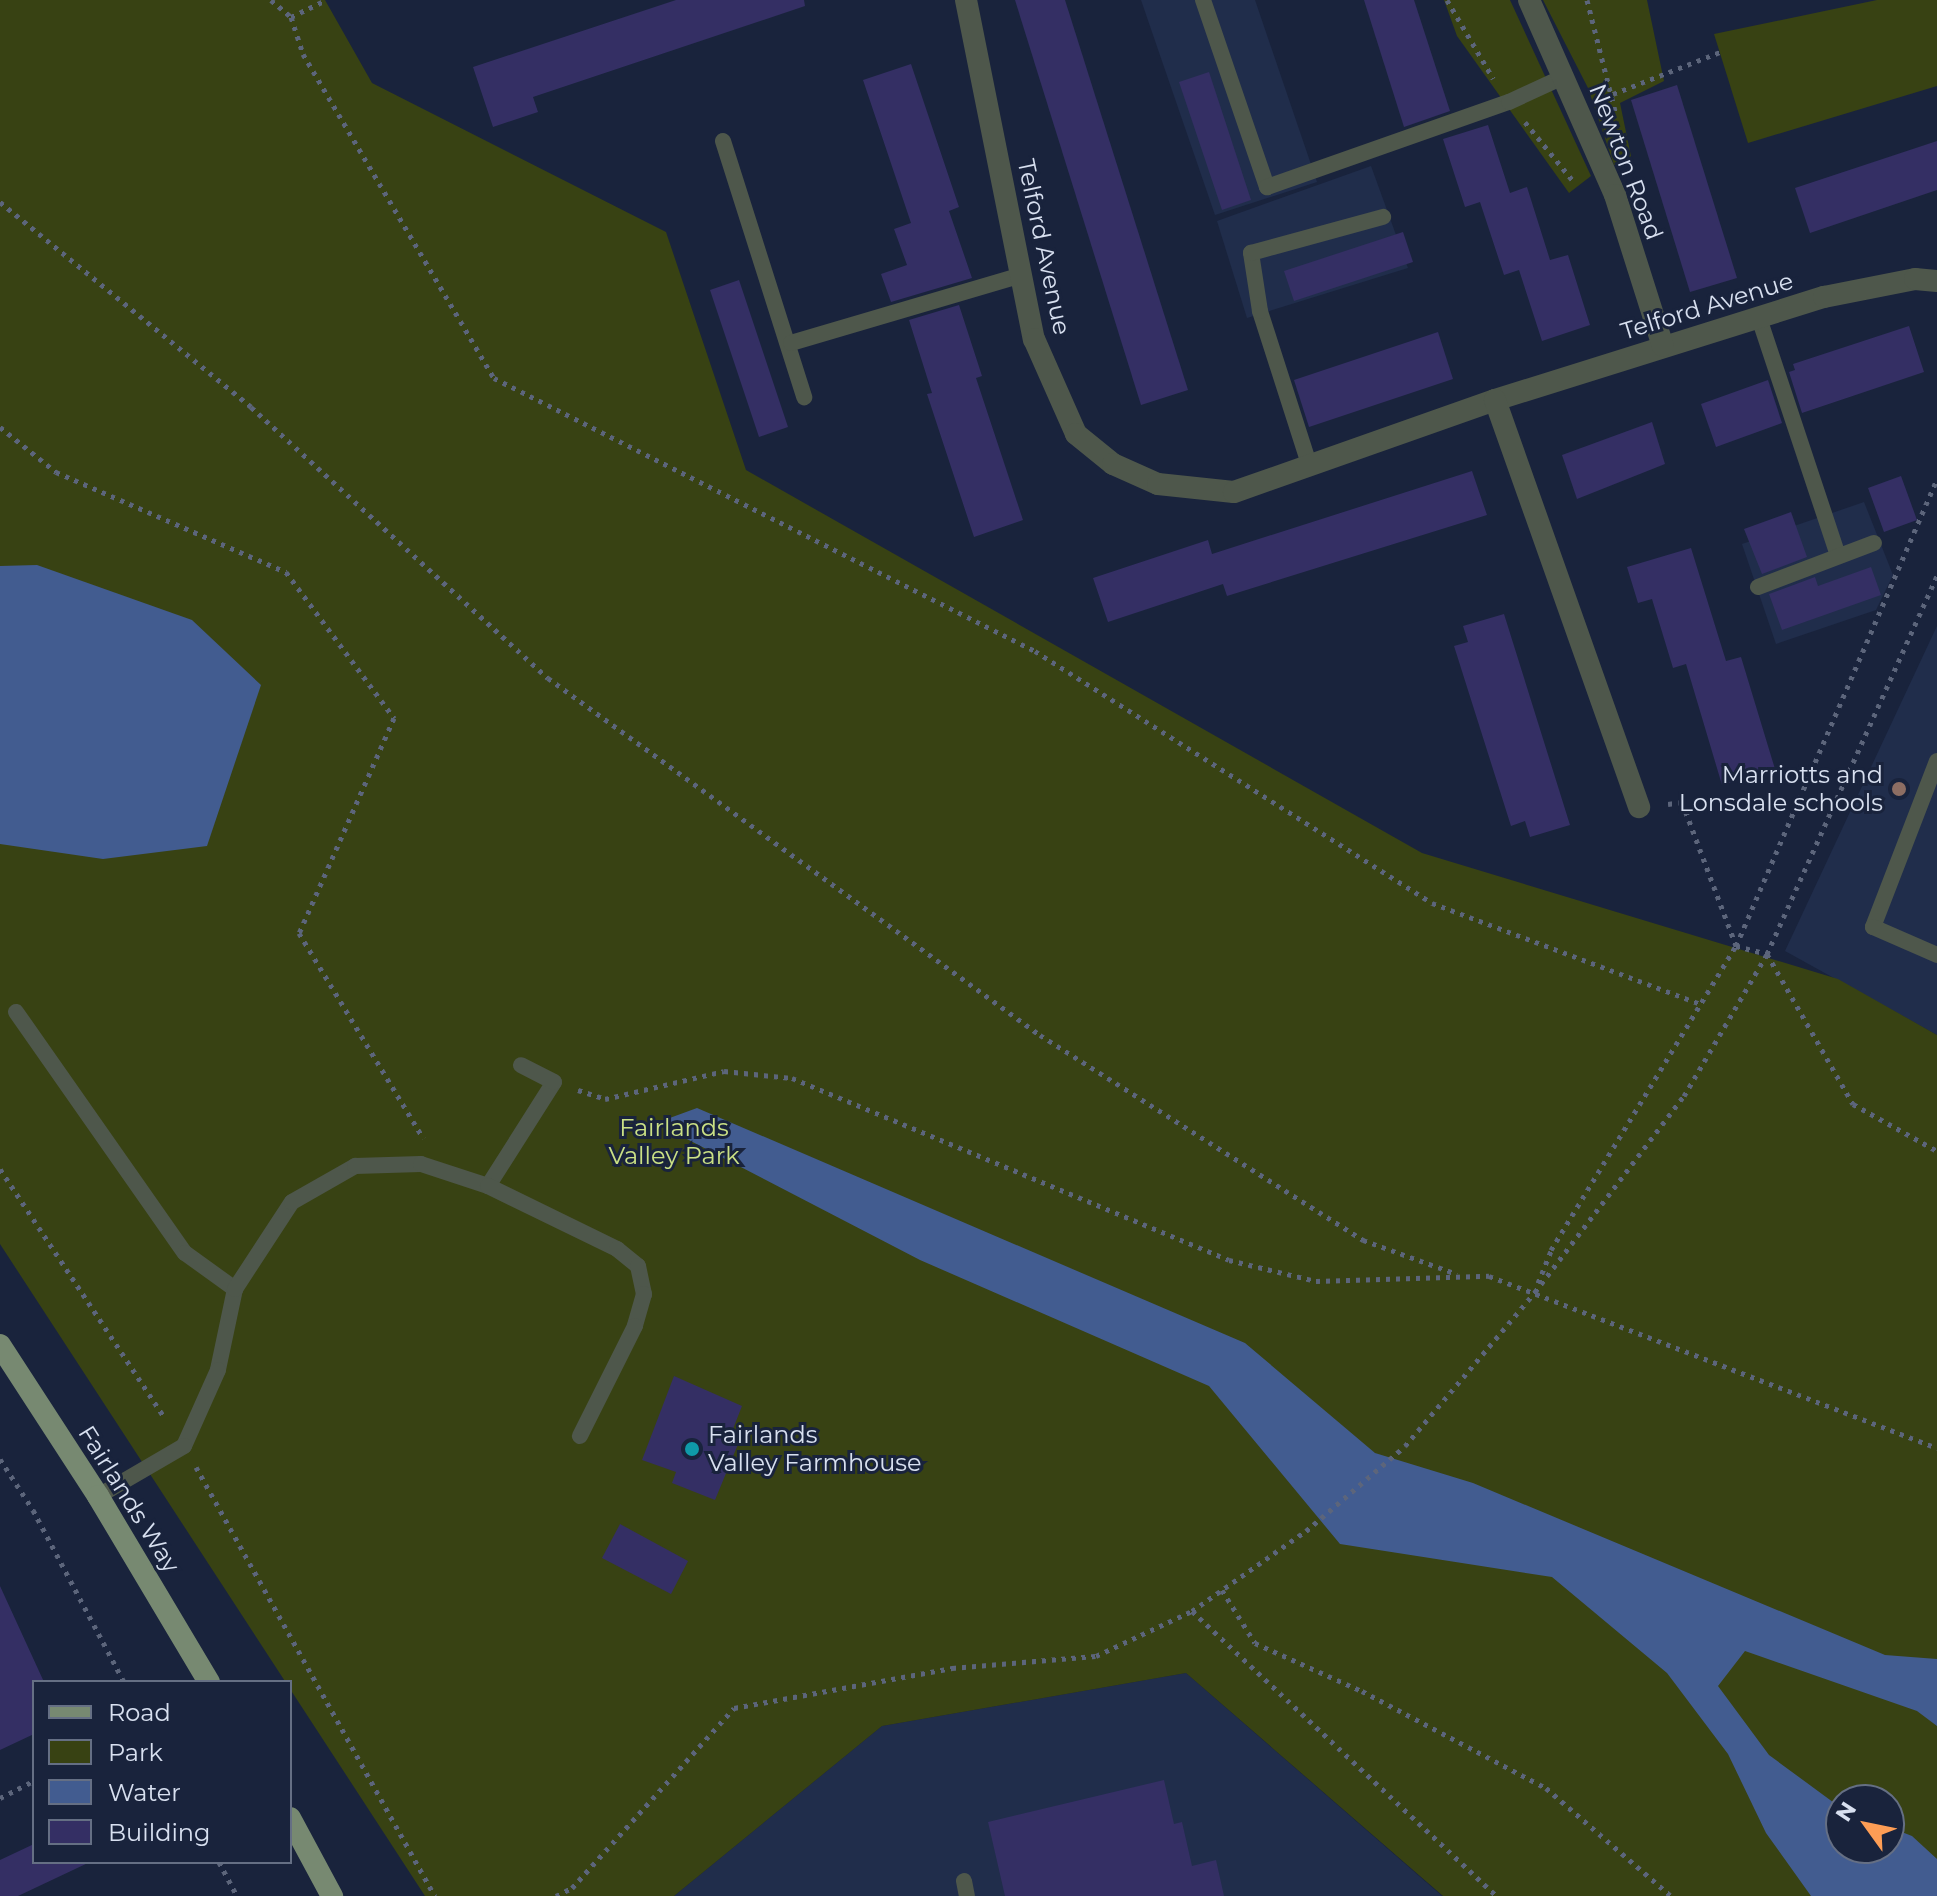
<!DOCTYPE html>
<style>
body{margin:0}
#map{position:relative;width:1937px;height:1896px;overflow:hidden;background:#19233c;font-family:Montserrat,sans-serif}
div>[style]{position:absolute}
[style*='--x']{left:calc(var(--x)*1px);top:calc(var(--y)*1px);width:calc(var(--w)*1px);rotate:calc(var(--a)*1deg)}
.built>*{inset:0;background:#202d4b}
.green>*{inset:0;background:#384213}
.water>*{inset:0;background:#425c90}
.building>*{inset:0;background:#342f64}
.path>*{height:5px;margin-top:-2.5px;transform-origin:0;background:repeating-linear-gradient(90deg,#5c657b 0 4px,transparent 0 10px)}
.service>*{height:16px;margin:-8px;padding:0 8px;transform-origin:8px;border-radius:8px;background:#4e574b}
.minor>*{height:22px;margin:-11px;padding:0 11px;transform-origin:11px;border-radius:11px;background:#4e574b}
.primary>*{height:22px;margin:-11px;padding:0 11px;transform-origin:11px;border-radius:11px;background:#778971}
.dots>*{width:22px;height:22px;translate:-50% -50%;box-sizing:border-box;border:4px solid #19233c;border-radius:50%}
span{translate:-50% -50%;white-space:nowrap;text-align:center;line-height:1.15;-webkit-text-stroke:6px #19233c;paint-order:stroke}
.street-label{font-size:24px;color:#d8e0f0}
.poi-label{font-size:24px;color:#d8e0f0}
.right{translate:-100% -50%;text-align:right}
.left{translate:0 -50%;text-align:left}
.park-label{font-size:24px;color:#cbe185}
.legend{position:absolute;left:32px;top:1680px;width:260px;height:184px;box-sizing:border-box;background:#19233c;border:2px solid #656f84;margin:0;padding:10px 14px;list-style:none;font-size:24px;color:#d8e0f0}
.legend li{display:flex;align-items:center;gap:16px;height:40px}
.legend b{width:40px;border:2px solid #656f84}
.north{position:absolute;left:1825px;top:1784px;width:80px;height:80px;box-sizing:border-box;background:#19233c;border:2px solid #656f84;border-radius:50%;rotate:303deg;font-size:22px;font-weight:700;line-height:32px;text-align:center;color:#d8e0f0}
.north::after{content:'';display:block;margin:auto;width:28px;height:36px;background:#fd9d55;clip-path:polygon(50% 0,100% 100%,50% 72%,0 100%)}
</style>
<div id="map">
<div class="built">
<div style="clip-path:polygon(1141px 0,1255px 0,1317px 182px,1215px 215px)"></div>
<div style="clip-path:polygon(1371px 166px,1408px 268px,1247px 318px,1217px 221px)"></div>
<div style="clip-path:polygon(1864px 502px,1893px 575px,1876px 610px,1776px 644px,1742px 544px)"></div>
<div style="clip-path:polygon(1937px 626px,1937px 1035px,1785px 951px)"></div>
<div style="clip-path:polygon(1186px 1673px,1442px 1896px,674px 1896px,882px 1726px)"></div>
</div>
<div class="green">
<div style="clip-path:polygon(evenodd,0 0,325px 0,372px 83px,666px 232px,746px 470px,1422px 853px,1838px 979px,1937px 1035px,1937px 1896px,1443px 1896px,1186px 1673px,882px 1726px,674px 1896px,425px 1896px,0 1244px,0 0,1841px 1800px,1889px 1800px,1889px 1848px,1841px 1848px,1841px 1800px)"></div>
<div style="clip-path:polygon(1444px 0,1510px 0,1591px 176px,1569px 193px,1457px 36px)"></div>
<div style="clip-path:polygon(1543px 0,1647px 0,1664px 81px,1620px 103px,1632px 161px,1614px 165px,1588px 88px)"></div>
<div style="clip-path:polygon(1877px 0,1937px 0,1937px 86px,1748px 143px,1714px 34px)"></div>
</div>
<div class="water">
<div style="clip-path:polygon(37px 565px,192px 620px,261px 685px,207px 846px,103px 859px,0 844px,0 566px)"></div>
<div style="clip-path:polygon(697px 1108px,1245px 1343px,1375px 1453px,1473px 1483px,1885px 1655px,1937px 1659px,1937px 1726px,1917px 1711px,1745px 1651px,1718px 1686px,1769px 1755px,1841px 1808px,1841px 1848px,1889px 1848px,1889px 1827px,1912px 1836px,1937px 1859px,1937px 1896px,1811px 1896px,1766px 1833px,1728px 1754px,1667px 1673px,1552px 1577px,1340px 1544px,1209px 1386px,920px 1260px,656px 1123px)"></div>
</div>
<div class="building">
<div style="clip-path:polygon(676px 0,804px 0,805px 6px,533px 97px,538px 112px,493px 127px,473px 67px)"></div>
<div style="clip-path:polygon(1015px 0,1065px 0,1188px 390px,1141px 405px)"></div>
<div style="clip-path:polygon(1364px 0,1414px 0,1450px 111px,1404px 127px)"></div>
<div style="clip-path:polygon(911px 64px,959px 207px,949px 211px,972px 278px,891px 302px,881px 274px,907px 265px,894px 229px,911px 223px,863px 80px)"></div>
<div style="clip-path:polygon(1209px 72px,1251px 200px,1222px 210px,1179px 82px)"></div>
<div style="clip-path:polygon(1677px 85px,1737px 278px,1690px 292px,1631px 100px)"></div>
<div style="clip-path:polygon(1488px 125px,1510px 193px,1527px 187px,1550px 260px,1568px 255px,1590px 325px,1542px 341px,1519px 270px,1504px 275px,1480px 202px,1465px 207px,1443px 139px)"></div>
<div style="clip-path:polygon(1937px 141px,1937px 190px,1810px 233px,1795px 188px)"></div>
<div style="clip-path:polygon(1403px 232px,1413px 262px,1294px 301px,1284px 271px)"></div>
<div style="clip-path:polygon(739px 280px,788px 427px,759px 437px,710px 290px)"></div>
<div style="clip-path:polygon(959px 305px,982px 376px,976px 378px,1023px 520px,974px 537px,927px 394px,932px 393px,909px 320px)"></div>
<div style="clip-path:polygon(1909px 326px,1924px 372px,1802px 413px,1789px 372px,1795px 370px,1793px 364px)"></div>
<div style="clip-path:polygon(1438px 332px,1453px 379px,1309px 427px,1294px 380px)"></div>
<div style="clip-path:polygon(1768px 380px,1782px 423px,1716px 447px,1701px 404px)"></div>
<div style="clip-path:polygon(1652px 422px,1665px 464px,1577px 499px,1562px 455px)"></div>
<div style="clip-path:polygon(1472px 471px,1487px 515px,1227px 596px,1223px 584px,1108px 622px,1093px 578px,1208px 540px,1212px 554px)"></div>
<div style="clip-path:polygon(1901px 476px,1917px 520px,1884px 532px,1868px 488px)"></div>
<div style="clip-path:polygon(1791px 512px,1807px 557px,1762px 574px,1744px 529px)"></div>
<div style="clip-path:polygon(1691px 548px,1726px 661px,1741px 657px,1775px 769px,1722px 785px,1686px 664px,1673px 668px,1652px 599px,1638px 603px,1627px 567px)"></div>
<div style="clip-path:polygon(1871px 567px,1881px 595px,1782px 630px,1769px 594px,1815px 577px,1818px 586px)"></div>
<div style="clip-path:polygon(1504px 614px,1570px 825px,1530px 837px,1525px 821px,1511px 826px,1454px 646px,1468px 642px,1463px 626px)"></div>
<div style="clip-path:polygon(674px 1376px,742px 1406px,731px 1434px,741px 1437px,715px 1500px,672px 1483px,676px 1472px,642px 1460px)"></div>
<div style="clip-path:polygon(620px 1524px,688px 1561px,671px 1594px,602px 1558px)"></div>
<div style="clip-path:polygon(0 1586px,44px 1682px,34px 1682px,34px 1734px,0 1750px)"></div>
<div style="clip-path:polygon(1164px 1780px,1174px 1824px,1182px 1822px,1192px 1866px,1216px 1860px,1224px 1896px,1005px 1896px,988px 1822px)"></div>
<div style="clip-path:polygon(34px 1844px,34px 1862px,90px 1862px,18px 1896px,0 1896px,0 1860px)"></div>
</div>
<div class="path">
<div style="--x:271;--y:0;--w:26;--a:40"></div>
<div style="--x:291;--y:17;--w:39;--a:72"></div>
<div style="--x:303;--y:54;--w:376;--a:59.5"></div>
<div style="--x:494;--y:378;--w:606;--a:26.78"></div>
<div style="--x:1035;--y:651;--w:470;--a:32.4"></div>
<div style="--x:1432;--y:903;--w:287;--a:20.6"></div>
<div style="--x:1447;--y:0;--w:91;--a:59.5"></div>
<div style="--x:1587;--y:0;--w:119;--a:75.8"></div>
<div style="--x:291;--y:17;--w:39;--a:-26"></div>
<div style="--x:1613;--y:94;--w:115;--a:-21.4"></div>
<div style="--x:1525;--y:122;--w:77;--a:50.8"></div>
<div style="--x:0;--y:202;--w:324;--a:39.2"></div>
<div style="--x:251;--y:407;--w:402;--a:42.4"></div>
<div style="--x:548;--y:678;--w:608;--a:35.97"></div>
<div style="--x:1040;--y:1035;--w:383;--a:32.4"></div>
<div style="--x:1363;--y:1240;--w:100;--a:19.9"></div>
<div style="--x:0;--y:427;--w:72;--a:38.8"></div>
<div style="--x:56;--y:472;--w:251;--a:23.5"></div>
<div style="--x:286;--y:572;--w:182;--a:53.5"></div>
<div style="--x:394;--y:718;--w:235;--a:113.8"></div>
<div style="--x:299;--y:933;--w:240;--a:58.8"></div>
<div style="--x:1668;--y:804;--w:14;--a:-8"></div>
<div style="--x:1682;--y:802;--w:154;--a:69.4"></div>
<div style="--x:1736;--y:946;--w:32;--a:14"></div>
<div style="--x:1767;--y:954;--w:173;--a:60.2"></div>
<div style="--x:1853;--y:1104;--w:96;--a:29.2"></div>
<div style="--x:578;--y:1090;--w:28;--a:18"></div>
<div style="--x:605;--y:1099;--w:122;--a:-13.2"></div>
<div style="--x:724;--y:1071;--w:68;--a:5.9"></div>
<div style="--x:792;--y:1078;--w:473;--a:22.6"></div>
<div style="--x:1229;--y:1260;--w:89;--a:13.6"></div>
<div style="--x:1316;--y:1281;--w:173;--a:-1.7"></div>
<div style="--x:1489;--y:1276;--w:480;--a:21"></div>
<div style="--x:0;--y:1169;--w:299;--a:56.5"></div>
<div style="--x:1538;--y:1283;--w:35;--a:-68"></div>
<div style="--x:1551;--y:1250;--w:356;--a:-58.7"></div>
<div style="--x:1736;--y:946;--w:508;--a:-66.71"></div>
<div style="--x:0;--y:1459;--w:61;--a:57.1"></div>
<div style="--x:33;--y:1510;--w:195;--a:62.1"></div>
<div style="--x:196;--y:1467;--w:491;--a:60.9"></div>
<div style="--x:1222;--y:1590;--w:62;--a:58.1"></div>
<div style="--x:1255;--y:1643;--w:117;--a:24.2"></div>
<div style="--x:1362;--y:1691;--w:208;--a:27.8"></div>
<div style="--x:1546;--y:1788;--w:165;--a:40.8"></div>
<div style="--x:1192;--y:1611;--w:417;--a:43.1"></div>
<div style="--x:0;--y:1798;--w:38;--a:-27"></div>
<div style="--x:219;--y:1862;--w:38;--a:62"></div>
<div style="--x:556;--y:1896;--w:18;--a:-27"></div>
<div style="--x:572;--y:1888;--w:242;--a:-48"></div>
<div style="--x:734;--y:1708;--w:222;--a:-10.4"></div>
<div style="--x:952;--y:1668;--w:144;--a:-4.8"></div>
<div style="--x:1096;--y:1656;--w:106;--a:-25.1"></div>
<div style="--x:1192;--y:1611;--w:139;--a:-35.1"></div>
<div style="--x:1306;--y:1531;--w:130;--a:-40.6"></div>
<div style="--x:1405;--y:1446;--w:202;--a:-49.8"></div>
<div style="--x:1535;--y:1292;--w:246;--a:-52.8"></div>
<div style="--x:1684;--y:1096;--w:164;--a:-59.7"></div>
<div style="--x:1767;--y:954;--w:415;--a:-65.8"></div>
</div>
<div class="service">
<div style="--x:1203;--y:0;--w:198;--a:71.1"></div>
<div style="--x:1267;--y:187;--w:256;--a:-19.4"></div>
<div style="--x:1509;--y:102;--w:62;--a:-24.9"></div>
<div style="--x:723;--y:141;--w:269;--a:72.4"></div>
<div style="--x:1759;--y:318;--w:251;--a:71.6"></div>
<div style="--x:791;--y:343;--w:241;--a:-16.4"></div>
<div style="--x:1310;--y:467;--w:164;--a:-107.8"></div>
<div style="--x:1260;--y:311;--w:59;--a:-98.8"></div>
<div style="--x:1251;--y:253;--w:137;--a:-15.3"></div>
<div style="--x:1758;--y:587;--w:124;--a:-20.8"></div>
<div style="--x:1937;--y:761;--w:178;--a:111.1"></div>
<div style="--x:1873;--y:927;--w:70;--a:23.6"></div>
<div style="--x:16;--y:1012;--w:294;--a:55"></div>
<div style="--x:185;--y:1253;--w:62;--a:35.8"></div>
<div style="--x:235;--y:1289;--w:83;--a:101.9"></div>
<div style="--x:218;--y:1370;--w:83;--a:114.1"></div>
<div style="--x:184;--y:1446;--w:99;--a:149.8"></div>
<div style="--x:488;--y:1186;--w:123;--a:-57.6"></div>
<div style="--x:554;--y:1082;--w:37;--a:-153"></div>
<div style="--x:235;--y:1289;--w:104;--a:-56.8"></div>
<div style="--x:292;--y:1202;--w:73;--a:-29.7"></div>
<div style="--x:355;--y:1166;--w:66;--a:-1.7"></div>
<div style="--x:421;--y:1164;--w:71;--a:18.2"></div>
<div style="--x:488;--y:1186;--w:144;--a:26"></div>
<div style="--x:617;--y:1249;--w:27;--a:39"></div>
<div style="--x:638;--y:1266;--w:29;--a:78"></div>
<div style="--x:644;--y:1294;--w:33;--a:106"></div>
<div style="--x:635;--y:1326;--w:123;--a:116.6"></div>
<div style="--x:964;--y:1881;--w:15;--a:79"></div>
</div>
<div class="minor">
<div style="--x:966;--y:0;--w:346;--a:78.7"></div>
<div style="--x:1034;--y:339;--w:104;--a:66.1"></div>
<div style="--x:1076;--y:434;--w:48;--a:39"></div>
<div style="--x:1113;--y:464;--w:49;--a:24"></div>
<div style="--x:1158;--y:484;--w:76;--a:6"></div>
<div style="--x:1234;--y:492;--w:277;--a:-19.4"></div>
<div style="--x:1495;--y:400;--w:345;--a:-17.4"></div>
<div style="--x:1824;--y:297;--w:93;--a:-11.2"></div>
<div style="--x:1915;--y:279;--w:22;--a:5"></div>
<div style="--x:1529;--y:0;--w:213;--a:66.2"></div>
<div style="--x:1615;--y:195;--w:158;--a:72.4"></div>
<div style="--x:1495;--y:400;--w:432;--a:70.5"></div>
</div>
<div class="primary">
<div style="--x:0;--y:1345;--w:180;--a:57"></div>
<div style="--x:98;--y:1496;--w:217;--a:59.2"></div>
<div style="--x:290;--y:1818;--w:89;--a:61.7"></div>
</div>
<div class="dots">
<div style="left:1899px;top:789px;background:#8d6e63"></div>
<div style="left:692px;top:1449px;background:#0f9aa8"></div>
</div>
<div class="street-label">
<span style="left:1626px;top:162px;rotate:69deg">Newton Road</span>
<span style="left:1044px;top:247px;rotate:78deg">Telford Avenue</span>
<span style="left:1707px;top:306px;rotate:-17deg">Telford Avenue</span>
<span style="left:129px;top:1499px;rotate:58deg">Fairlands Way</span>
</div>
<div class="poi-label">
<span class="right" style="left:1883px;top:789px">Marriotts and<br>Lonsdale schools</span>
<span class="left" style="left:708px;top:1449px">Fairlands<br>Valley Farmhouse</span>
</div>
<div class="park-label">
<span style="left:674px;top:1142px">Fairlands<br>Valley Park</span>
</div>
<ul class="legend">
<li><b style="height:10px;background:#778971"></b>Road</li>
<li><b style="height:22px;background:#384213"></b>Park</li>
<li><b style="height:22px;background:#425c90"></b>Water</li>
<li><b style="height:22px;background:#342f64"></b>Building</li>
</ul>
<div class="north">N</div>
</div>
